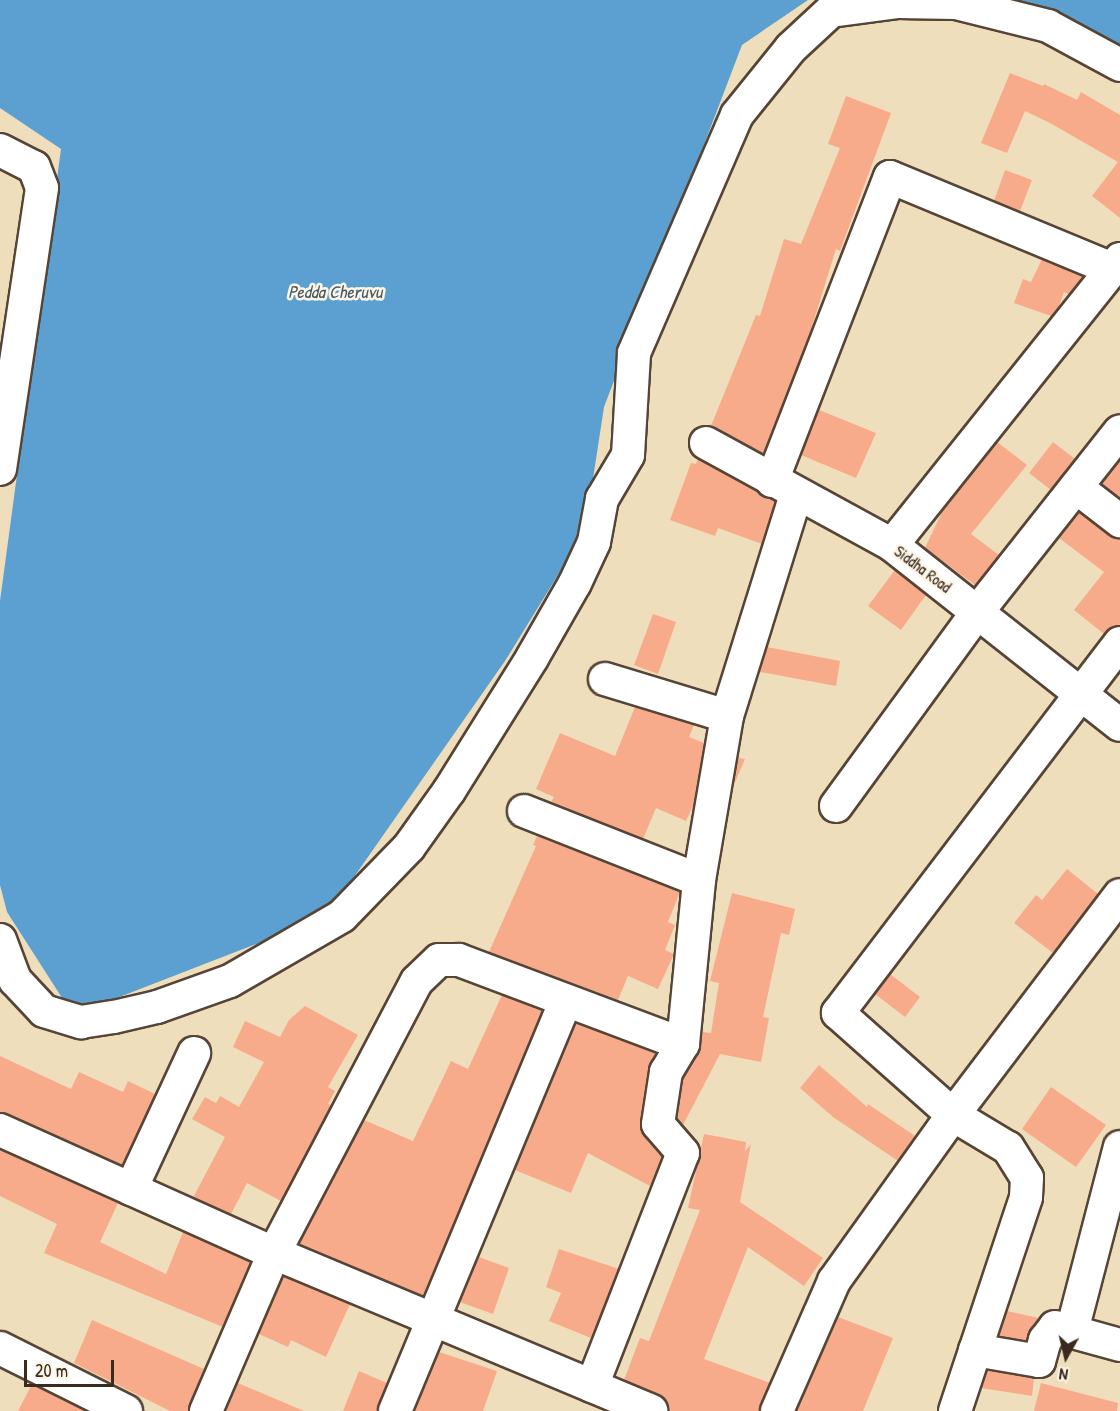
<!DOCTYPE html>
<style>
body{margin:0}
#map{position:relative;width:1120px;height:1411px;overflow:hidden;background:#efdebc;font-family:"Patrick Hand",sans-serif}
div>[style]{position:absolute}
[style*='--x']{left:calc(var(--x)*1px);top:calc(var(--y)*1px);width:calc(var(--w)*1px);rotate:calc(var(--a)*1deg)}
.water>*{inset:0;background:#5ca0d1}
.building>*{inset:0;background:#f8ab8a}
.roads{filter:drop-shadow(2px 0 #564536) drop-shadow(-2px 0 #564536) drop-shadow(0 2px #564536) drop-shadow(0 -2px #564536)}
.street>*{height:32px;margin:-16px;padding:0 16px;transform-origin:16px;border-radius:16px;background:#fff}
span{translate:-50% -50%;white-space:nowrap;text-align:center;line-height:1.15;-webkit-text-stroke:5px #fcf5e5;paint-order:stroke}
.street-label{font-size:16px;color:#3b2a1e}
.water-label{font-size:18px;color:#485966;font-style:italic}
.north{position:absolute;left:1036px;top:1327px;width:60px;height:60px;-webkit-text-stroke:4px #fcf5e5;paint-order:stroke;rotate:188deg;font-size:16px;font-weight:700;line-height:24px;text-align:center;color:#3b2a1e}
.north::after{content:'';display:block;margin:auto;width:21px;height:27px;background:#3b2a1e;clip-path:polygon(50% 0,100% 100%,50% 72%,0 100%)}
.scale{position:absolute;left:24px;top:1360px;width:90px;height:27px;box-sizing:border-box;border:3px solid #3b2a1e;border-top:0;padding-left:8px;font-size:18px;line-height:21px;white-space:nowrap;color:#3b2a1e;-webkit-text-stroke:4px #fcf5e5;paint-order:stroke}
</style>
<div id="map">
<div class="water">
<div style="clip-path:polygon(0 0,808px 0,742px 45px,604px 407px,585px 531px,505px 661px,326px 917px,73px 1015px,7px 912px,0 885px,0 601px,61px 149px,0 108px)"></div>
<div style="clip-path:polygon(1012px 0,1120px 0,1120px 52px)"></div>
</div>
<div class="building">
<div style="clip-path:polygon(1010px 73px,1043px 86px,1044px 84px,1077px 100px,1081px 92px,1120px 115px,1120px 218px,1092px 196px,1118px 162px,1050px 123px,1025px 111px,1007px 153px,981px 143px)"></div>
<div style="clip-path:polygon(846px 96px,891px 113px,840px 251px,836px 249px,809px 336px,763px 454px,711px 426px,756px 315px,760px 316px,784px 239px,801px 244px,840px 148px,828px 144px)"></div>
<div style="clip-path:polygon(1005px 170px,1032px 180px,1020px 211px,994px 201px)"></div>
<div style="clip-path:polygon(1042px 259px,1083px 276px,1069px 294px,1064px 292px,1059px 306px,1051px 316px,1014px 303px,1023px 279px,1031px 282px)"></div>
<div style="clip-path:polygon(819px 410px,876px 433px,856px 478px,801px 455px)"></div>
<div style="clip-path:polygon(997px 442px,1027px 465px,971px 534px,999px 555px,975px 585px,925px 548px,942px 512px)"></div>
<div style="clip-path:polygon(1053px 442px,1075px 459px,1051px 490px,1029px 473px)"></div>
<div style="clip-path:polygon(698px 459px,775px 501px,762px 544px,718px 528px,715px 536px,670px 520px,691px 463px,696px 464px)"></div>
<div style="clip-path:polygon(1120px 460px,1120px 498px,1101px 484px)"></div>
<div style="clip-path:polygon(1079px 512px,1109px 535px,1120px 539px,1120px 625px,1113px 627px,1104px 634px,1074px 610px,1104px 572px,1059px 538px)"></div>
<div style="clip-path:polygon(895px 570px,926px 595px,901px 630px,868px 606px)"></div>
<div style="clip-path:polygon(653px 614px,676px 622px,658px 674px,634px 665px)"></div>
<div style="clip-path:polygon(767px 647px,840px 661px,836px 686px,760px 672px)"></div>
<div style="clip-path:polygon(635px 707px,694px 725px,689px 737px,704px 743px,693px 806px,686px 821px,656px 808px,643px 839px,551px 802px,554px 797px,536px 789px,560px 733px,615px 756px)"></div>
<div style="clip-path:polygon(738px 758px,745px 759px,733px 787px)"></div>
<div style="clip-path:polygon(537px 836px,680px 892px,668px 922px,675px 925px,665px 950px,674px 954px,658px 989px,628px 976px,618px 1000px,489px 952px,536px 846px,533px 845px)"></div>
<div style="clip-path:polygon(1067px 869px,1098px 894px,1053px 953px,1014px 923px,1036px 895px,1042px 900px)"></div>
<div style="clip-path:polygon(732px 893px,795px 909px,789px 935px,781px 933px,763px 1017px,769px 1018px,761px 1062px,720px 1054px,683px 1125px,677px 1119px,683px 1078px,700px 1051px,702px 1032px,711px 1033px,719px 983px,710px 981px)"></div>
<div style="clip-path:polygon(890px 974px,920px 997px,905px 1017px,875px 994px)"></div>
<div style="clip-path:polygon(502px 995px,543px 1011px,423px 1296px,299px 1244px,364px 1120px,413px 1141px,451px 1061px,468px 1069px)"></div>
<div style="clip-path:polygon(305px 1006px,358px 1035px,328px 1087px,335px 1091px,328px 1104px,331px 1105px,281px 1201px,247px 1183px,231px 1214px,197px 1199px,194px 1196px,225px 1137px,192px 1119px,205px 1097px,216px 1103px,220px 1096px,239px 1107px,264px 1062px,233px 1047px,245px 1021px,280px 1037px,289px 1020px)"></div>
<div style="clip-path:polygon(576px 1023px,656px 1053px,648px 1069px,640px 1122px,644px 1135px,662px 1157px,650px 1186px,588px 1153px,571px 1193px,515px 1170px)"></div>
<div style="clip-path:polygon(0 1056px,71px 1089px,79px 1072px,123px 1092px,128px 1081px,155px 1094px,122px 1165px,0 1112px)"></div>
<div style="clip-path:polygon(819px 1065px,867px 1107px,868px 1104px,915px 1136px,898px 1161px,833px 1117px,800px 1088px)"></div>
<div style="clip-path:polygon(1051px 1087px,1106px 1125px,1076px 1167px,1022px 1129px)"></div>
<div style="clip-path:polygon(704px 1134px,746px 1142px,745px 1151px,751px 1144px,740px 1202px,823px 1258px,804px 1286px,748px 1247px,704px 1359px,770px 1383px,759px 1411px,669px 1411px,666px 1401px,658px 1395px,624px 1380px,640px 1338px,649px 1341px,700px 1210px,688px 1208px)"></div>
<div style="clip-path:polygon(0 1150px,118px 1203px,100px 1242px,166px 1274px,183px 1232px,250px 1262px,223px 1327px,44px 1253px,57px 1224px,0 1196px)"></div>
<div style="clip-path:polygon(559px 1249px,619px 1269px,591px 1338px,549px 1321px,561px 1293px,546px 1287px)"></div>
<div style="clip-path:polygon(479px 1257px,509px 1268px,493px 1314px,460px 1302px)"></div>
<div style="clip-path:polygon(283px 1276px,350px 1304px,326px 1357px,291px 1340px,288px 1347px,259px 1334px)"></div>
<div style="clip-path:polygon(1007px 1311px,1039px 1318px,1026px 1341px,999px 1336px)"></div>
<div style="clip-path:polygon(838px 1317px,893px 1338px,863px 1411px,797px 1411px)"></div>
<div style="clip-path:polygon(92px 1320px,204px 1369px,188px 1411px,170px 1411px,74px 1363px)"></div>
<div style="clip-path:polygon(439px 1352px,497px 1371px,483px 1411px,415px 1411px)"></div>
<div style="clip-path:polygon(987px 1370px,1034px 1378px,1032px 1396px,981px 1388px)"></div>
<div style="clip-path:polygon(359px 1371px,387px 1383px,377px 1411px,343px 1411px)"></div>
<div style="clip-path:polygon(238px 1383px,304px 1411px,226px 1411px)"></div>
<div style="clip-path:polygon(1041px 1383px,1118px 1403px,1117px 1411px,1034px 1411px)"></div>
<div style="clip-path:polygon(32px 1384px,86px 1411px,18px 1411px)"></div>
</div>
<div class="roads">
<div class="street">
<div style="--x:0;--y:150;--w:38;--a:27"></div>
<div style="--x:34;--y:167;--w:22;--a:69"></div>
<div style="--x:42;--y:188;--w:284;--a:98.5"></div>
<div style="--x:706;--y:443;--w:212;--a:28.7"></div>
<div style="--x:892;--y:545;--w:290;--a:38.3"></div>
<div style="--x:772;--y:481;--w:326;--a:-68.8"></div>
<div style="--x:890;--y:177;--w:240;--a:22.5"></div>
<div style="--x:1076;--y:487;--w:56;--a:37.7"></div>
<div style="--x:892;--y:545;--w:366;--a:-51.4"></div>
<div style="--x:605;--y:679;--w:127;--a:16.9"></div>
<div style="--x:836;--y:806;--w:241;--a:-53.9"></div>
<div style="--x:978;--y:611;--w:229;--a:-51.7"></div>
<div style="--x:524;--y:811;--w:188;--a:21.5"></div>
<div style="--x:0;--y:940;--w:43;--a:69.4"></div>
<div style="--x:15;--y:980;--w:42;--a:46.9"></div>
<div style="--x:44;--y:1011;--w:39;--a:17"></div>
<div style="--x:81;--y:1022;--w:33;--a:-9"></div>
<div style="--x:114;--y:1017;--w:44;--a:-13.1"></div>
<div style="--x:157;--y:1007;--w:77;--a:-19.6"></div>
<div style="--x:230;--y:981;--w:129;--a:-30.1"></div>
<div style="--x:342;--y:916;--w:96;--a:-45.8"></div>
<div style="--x:409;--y:847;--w:69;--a:-54.5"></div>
<div style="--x:449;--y:791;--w:157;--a:-58"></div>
<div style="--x:532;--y:658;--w:86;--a:-60.2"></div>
<div style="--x:575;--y:583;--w:45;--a:-65.1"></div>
<div style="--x:594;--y:542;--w:44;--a:-79.5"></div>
<div style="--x:602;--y:499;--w:51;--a:-59.4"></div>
<div style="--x:628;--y:455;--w:102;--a:-86.6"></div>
<div style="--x:634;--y:353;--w:259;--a:-66.6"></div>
<div style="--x:737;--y:115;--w:86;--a:-51.1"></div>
<div style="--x:791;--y:48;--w:54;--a:-42.8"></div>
<div style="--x:831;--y:11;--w:68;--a:-7.7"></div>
<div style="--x:898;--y:2;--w:58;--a:1"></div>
<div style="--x:956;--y:3;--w:95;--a:14"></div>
<div style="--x:1048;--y:26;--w:82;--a:28.4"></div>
<div style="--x:0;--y:1130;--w:300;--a:24.2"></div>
<div style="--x:274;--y:1253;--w:409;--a:22.7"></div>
<div style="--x:131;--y:1189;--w:150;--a:-65.1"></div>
<div style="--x:1072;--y:1331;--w:190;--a:-75.4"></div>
<div style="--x:0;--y:1348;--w:141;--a:26.6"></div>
<div style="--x:975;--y:1350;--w:65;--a:9.8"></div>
<div style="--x:1039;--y:1361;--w:22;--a:-74"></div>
<div style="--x:1045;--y:1340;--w:16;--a:-52"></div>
<div style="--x:1055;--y:1327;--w:67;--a:15.5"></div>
<div style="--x:592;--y:1386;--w:250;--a:-68.7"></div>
<div style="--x:683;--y:1153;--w:38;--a:-131"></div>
<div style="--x:658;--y:1124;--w:53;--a:-81.3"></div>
<div style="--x:666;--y:1072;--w:33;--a:-59"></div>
<div style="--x:683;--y:1044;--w:165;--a:-84.4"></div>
<div style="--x:699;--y:880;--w:166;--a:-80.3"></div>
<div style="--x:727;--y:716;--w:232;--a:-72.7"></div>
<div style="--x:206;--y:1411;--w:172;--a:-66.7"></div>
<div style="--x:274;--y:1253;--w:307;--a:-62.3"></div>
<div style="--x:417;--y:981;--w:30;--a:-44"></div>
<div style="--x:439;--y:960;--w:20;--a:0"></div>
<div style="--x:459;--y:960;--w:239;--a:20.6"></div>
<div style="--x:395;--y:1411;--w:444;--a:-67.4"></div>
<div style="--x:777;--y:1411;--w:142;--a:-66.3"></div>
<div style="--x:834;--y:1281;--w:204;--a:-54.4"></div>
<div style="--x:953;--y:1115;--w:276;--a:-52.8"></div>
<div style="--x:955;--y:1411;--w:225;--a:-71.6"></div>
<div style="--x:1026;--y:1197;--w:19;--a:-87"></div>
<div style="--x:1027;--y:1178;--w:36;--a:-122"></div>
<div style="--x:1008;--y:1148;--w:64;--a:-149"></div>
<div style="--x:953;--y:1115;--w:154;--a:-138.4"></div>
<div style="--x:838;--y:1013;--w:465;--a:-52.7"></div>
</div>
</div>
<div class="street-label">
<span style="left:923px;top:569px;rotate:37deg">Siddha Road</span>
</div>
<div class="water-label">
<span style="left:335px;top:292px">Pedda Cheruvu</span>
</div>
<div class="north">N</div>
<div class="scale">20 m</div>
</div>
